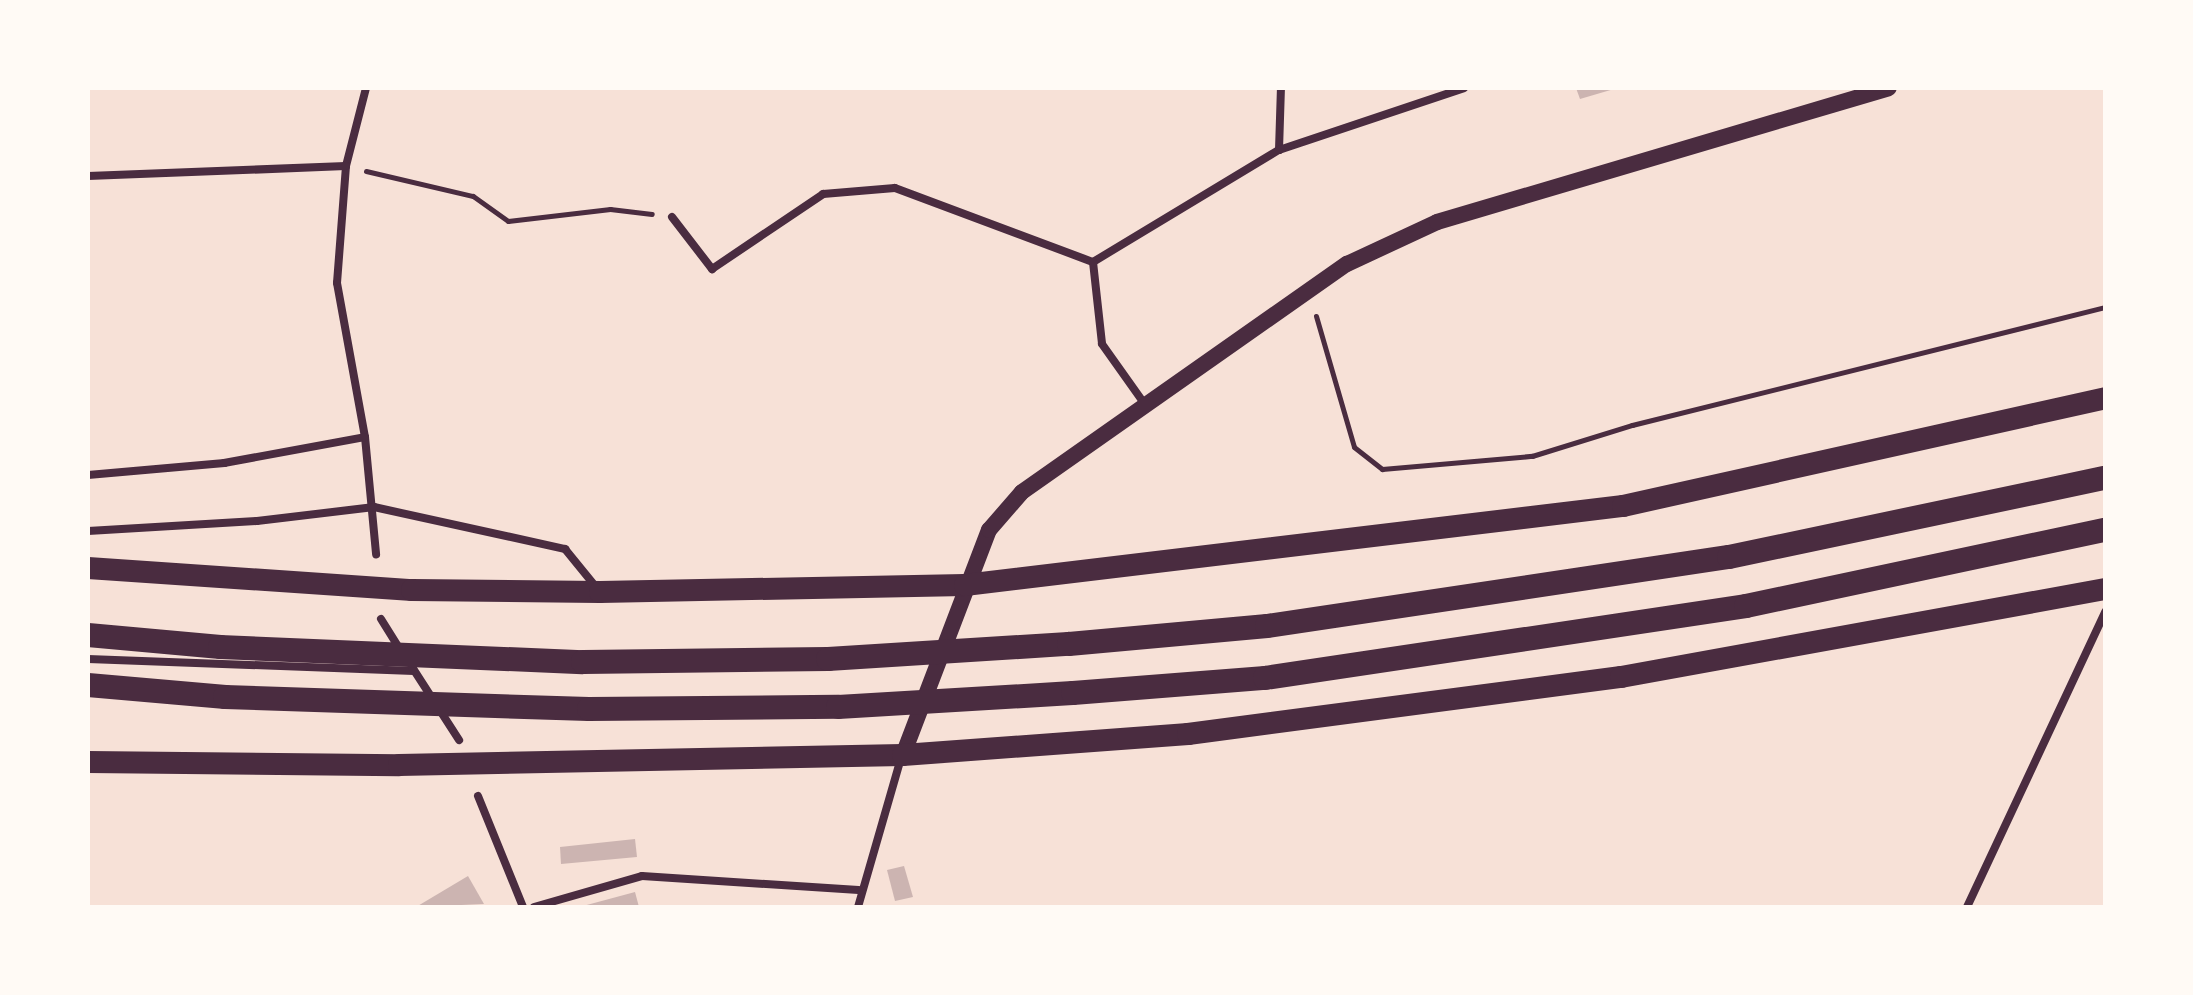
<!DOCTYPE html>
<style>
body{margin:0}
#map{position:relative;width:2193px;height:995px;overflow:hidden;background:#f7e1d7;font-family:"Titillium Web",sans-serif}
div>[style]{position:absolute}
[style*='--x']{left:calc(var(--x)*1px);top:calc(var(--y)*1px);width:calc(var(--w)*1px);rotate:calc(var(--a)*1deg)}
.building>*{inset:0;background:#ccb4b1}
.path>*{height:5px;margin:-2.5px;padding:0 2.5px;transform-origin:2.5px;border-radius:2.5px;background:#4a2c40}
.minor>*{height:8px;margin:-4px;padding:0 4px;transform-origin:4px;border-radius:4px;background:#4a2c40}
.secondary>*{height:16px;margin:-8px;padding:0 8px;transform-origin:8px;border-radius:8px;background:#4a2c40}
.trunk>*{height:22px;margin:-11px;padding:0 11px;transform-origin:11px;border-radius:11px;background:#4a2c40}
.motorway>*{height:24px;margin:-12px;padding:0 12px;transform-origin:12px;border-radius:12px;background:#4a2c40}
span{translate:-50% -50%;white-space:nowrap;text-align:center;line-height:1.15;-webkit-text-stroke:8px #fffaf5;paint-order:stroke}
.frame{position:absolute;inset:0;border:90px solid #fffaf5;pointer-events:none}
</style>
<div id="map">
<div class="building">
<div style="clip-path:polygon(1576px 88px,1614px 88px,1614px 89px,1580px 99px)"></div>
<div style="clip-path:polygon(635px 839px,637px 857px,561px 864px,560px 847px)"></div>
<div style="clip-path:polygon(904px 866px,913px 897px,895px 901px,887px 870px)"></div>
<div style="clip-path:polygon(468px 876px,484px 904px,416px 907px)"></div>
<div style="clip-path:polygon(635px 892px,639px 907px,583px 907px,583px 906px)"></div>
</div>
<div class="path">
<div style="--x:366;--y:171;--w:110;--a:13.2"></div>
<div style="--x:473;--y:196;--w:43;--a:35.5"></div>
<div style="--x:508;--y:221;--w:103;--a:-6.7"></div>
<div style="--x:610;--y:209;--w:42;--a:6.8"></div>
<div style="--x:1316;--y:316;--w:136;--a:73.8"></div>
<div style="--x:1354;--y:447;--w:36;--a:38"></div>
<div style="--x:1382;--y:469;--w:151;--a:-5"></div>
<div style="--x:1532;--y:456;--w:105;--a:-17.2"></div>
<div style="--x:1632;--y:425;--w:487;--a:-14"></div>
</div>
<div class="minor">
<div style="--x:366;--y:88;--w:81;--a:104.4"></div>
<div style="--x:346;--y:166;--w:117;--a:94.4"></div>
<div style="--x:337;--y:283;--w:157;--a:79.7"></div>
<div style="--x:365;--y:437;--w:118;--a:84.6"></div>
<div style="--x:1279;--y:150;--w:62;--a:-88.2"></div>
<div style="--x:88;--y:176;--w:258;--a:-2.2"></div>
<div style="--x:672;--y:217;--w:66;--a:52.4"></div>
<div style="--x:712;--y:269;--w:134;--a:-34"></div>
<div style="--x:823;--y:194;--w:72;--a:-4.8"></div>
<div style="--x:895;--y:188;--w:211;--a:20.5"></div>
<div style="--x:1093;--y:262;--w:217;--a:-31.1"></div>
<div style="--x:1279;--y:150;--w:195;--a:-18.5"></div>
<div style="--x:1093;--y:262;--w:82;--a:83.7"></div>
<div style="--x:1102;--y:344;--w:76;--a:54.6"></div>
<div style="--x:88;--y:475;--w:137;--a:-5"></div>
<div style="--x:224;--y:463;--w:143;--a:-10.4"></div>
<div style="--x:88;--y:531;--w:169;--a:-3.4"></div>
<div style="--x:257;--y:521;--w:118;--a:-6.8"></div>
<div style="--x:374;--y:507;--w:196;--a:12.4"></div>
<div style="--x:565;--y:549;--w:49;--a:50.8"></div>
<div style="--x:381;--y:619;--w:36;--a:58"></div>
<div style="--x:88;--y:659;--w:326;--a:2.1"></div>
<div style="--x:412;--y:667;--w:87;--a:57.2"></div>
<div style="--x:478;--y:796;--w:120;--a:67.9"></div>
<div style="--x:534;--y:907;--w:112;--a:-16"></div>
<div style="--x:642;--y:876;--w:217;--a:3.7"></div>
<div style="--x:858;--y:907;--w:155;--a:-73.9"></div>
<div style="--x:1967;--y:907;--w:326;--a:-64.9"></div>
</div>
<div class="secondary">
<div style="--x:903;--y:755;--w:241;--a:-69.1"></div>
<div style="--x:989;--y:530;--w:50;--a:-49"></div>
<div style="--x:1022;--y:492;--w:397;--a:-35.1"></div>
<div style="--x:1347;--y:264;--w:99;--a:-25"></div>
<div style="--x:1437;--y:222;--w:471;--a:-16.5"></div>
</div>
<div class="trunk">
<div style="--x:88;--y:568;--w:325;--a:3.9"></div>
<div style="--x:412;--y:590;--w:188;--a:0.6"></div>
<div style="--x:600;--y:592;--w:365;--a:-1.1"></div>
<div style="--x:965;--y:585;--w:663;--a:-6.85"></div>
<div style="--x:1623;--y:506;--w:494;--a:-12.6"></div>
<div style="--x:88;--y:762;--w:311;--a:0.6"></div>
<div style="--x:399;--y:765;--w:504;--a:-1.14"></div>
<div style="--x:903;--y:755;--w:286;--a:-4.2"></div>
<div style="--x:1188;--y:734;--w:437;--a:-7.5"></div>
<div style="--x:1621;--y:677;--w:492;--a:-10.3"></div>
</div>
<div class="motorway">
<div style="--x:88;--y:635;--w:133;--a:5.2"></div>
<div style="--x:220;--y:647;--w:363;--a:2.4"></div>
<div style="--x:583;--y:662;--w:245;--a:-0.7"></div>
<div style="--x:828;--y:659;--w:241;--a:-3.6"></div>
<div style="--x:1069;--y:644;--w:199;--a:-5.2"></div>
<div style="--x:1267;--y:626;--w:467;--a:-8.5"></div>
<div style="--x:1729;--y:557;--w:384;--a:-11.9"></div>
<div style="--x:88;--y:685;--w:138;--a:5"></div>
<div style="--x:225;--y:697;--w:364;--a:1.9"></div>
<div style="--x:589;--y:709;--w:249;--a:-0.5"></div>
<div style="--x:838;--y:707;--w:235;--a:-3.4"></div>
<div style="--x:1073;--y:693;--w:193;--a:-4.5"></div>
<div style="--x:1265;--y:678;--w:486;--a:-8.5"></div>
<div style="--x:1746;--y:606;--w:367;--a:-12"></div>
</div>
<div class="frame"></div>
</div>
